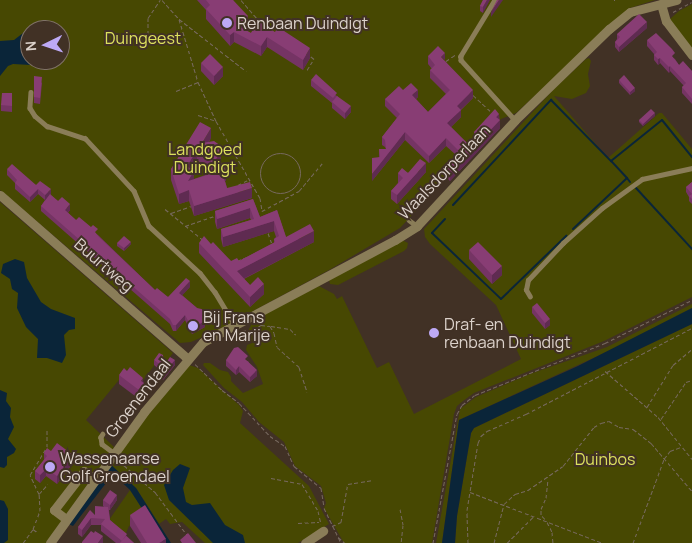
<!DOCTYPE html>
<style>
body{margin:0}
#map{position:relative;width:692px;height:543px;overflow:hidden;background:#413125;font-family:Manrope,sans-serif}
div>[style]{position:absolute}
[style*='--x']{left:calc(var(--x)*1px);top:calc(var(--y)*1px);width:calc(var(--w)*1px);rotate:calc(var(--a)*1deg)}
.green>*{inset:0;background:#474802}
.water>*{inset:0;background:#0a2539}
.stream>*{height:2px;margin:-1px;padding:0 1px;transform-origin:1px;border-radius:1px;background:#0a2539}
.path>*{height:1px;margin-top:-0.5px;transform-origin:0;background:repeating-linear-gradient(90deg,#77695f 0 4px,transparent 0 6.5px)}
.path>.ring{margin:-0.5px;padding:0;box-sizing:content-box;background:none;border:1px solid #77695f;border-radius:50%}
.service>*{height:4.5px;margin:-2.25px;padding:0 2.25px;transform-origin:2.25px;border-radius:2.25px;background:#8a7d58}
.minor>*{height:9px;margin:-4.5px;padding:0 4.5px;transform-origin:4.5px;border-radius:4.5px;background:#8a7d58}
.wall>*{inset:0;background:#753464}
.shaded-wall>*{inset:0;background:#5f2b51}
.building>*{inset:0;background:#883d74}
.dots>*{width:14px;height:14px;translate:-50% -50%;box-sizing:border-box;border:2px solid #413125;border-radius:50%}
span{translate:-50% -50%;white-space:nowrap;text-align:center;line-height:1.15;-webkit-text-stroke:4px #413125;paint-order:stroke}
.poi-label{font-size:16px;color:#dcd2cb}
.left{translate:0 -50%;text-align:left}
.park-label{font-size:16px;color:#dce05d}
.street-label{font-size:16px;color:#dcd2cb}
.north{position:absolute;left:20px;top:20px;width:50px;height:50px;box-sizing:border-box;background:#413125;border:1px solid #7f7167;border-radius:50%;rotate:266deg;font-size:14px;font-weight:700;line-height:20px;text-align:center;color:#dcd2cb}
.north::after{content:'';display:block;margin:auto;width:18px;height:22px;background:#bda9f5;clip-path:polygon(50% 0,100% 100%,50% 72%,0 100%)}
</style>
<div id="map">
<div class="green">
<div style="clip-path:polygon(evenodd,0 0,655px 0,630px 8px,516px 113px,501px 119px,400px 228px,329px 270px,218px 330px,191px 342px,180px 343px,0 190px,0 0,30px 30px,60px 30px,60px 60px,30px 60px,30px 30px)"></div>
<div style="clip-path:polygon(692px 4px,692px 50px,673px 28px,670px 19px,679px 11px)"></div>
<div style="clip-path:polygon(586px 59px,589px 58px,591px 61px,588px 74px,590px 86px,586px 93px,572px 99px,554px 96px,608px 158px,659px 113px,662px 113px,692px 149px,692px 297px,604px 341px,474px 393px,463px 401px,457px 406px,454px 414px,432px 543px,344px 543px,324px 508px,326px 503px,321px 486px,295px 466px,284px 442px,259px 422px,242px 402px,224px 388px,203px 365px,204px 363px,210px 363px,220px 370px,228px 372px,231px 377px,231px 381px,243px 393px,263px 384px,257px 367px,246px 350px,247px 345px,252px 343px,248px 331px,252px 323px,260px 316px,319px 286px,334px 294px,337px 299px,342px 296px,377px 368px,389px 362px,414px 414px,521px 359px,496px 305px,430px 244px,425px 237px,424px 229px,555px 88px)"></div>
<div style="clip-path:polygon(0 202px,173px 353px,162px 367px,156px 363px,141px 383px,128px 369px,86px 420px,114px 447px,46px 543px,0 543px)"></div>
<div style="clip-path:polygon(402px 240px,408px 243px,407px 248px,404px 251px,338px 285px,330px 284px,329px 280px,331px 277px)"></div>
<div style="clip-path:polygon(692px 304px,692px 308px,617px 347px,459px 420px,442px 543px,436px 543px,460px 409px,476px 397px,530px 374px,607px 347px)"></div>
<div style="clip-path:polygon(692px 324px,692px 543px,455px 543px,457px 516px,471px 433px,474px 428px)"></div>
<div style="clip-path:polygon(189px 365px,198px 368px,239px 405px,243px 411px,240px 423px,309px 486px,329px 524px,298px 543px,205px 543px,182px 522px,170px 524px,166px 519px,159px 524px,136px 488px,109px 463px)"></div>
<div style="clip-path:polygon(130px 490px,147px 515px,129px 526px,124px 538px,109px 520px)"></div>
</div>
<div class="water">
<div style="clip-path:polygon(27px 30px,33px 30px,30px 30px,30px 60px,35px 60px,31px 65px,13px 64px,8px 66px,0 76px,0 41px,14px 40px)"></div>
<div style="clip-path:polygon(15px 259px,24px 262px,27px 278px,41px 302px,51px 309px,75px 318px,75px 329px,69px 330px,64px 335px,66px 355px,62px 363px,47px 358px,37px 358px,38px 339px,26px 327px,17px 308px,18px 293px,12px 289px,10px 279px,1px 273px,3px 264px)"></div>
<div style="clip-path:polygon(692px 308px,692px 324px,474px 428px,471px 433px,457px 516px,455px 543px,442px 543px,459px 420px,578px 366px)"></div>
<div style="clip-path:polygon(0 390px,7px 393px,6px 401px,11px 408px,10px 417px,14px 427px,8px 439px,16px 449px,14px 453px,7px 457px,7px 465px,4px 468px,0 467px)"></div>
<div style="clip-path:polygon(109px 463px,136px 488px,171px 543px,164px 543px,130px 490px,113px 474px,73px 526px,66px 523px)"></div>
<div style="clip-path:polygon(180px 464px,190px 468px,183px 488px,186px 502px,192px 505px,210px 503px,225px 525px,243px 535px,245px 543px,213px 543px,169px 500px,164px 485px,173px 470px)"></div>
<div style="clip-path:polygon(0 500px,4px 501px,8px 509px,8px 540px,4px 543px,0 543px)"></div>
</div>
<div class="stream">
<div style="--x:627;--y:178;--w:5;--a:53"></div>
<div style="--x:636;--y:188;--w:83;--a:47.4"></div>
<div style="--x:453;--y:205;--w:144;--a:-47"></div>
<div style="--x:551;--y:100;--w:86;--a:45.5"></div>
<div style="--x:445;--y:219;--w:19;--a:133"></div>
<div style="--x:432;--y:233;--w:95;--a:43.7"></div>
<div style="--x:501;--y:299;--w:91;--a:-44.1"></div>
<div style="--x:573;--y:229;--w:74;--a:-43.4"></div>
<div style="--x:627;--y:178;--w:23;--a:-133"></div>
<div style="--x:611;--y:161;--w:65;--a:-38.8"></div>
<div style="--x:662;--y:120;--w:48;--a:51"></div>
</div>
<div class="path">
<div style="--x:162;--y:0;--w:25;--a:48"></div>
<div style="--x:179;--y:19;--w:66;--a:73.2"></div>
<div style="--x:198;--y:82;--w:43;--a:65.2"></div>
<div style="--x:216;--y:121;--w:89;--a:60.3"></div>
<div style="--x:260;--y:198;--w:13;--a:81"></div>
<div style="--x:262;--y:211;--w:42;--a:-28.4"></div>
<div style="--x:299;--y:191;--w:38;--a:-50"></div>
<div style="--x:241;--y:0;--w:28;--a:49"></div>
<div style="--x:259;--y:21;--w:22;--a:34"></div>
<div style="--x:614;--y:0;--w:1;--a:0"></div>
<div style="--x:673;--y:12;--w:21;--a:-28"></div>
<div style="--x:179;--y:19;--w:85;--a:37.8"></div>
<div style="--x:148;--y:34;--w:16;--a:-90"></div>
<div style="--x:148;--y:18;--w:22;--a:-56"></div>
<div style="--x:446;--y:61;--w:11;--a:-34"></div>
<div style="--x:307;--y:70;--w:13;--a:-58"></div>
<div style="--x:314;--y:59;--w:6;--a:-141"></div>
<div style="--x:176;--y:91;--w:24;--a:-22"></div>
<div style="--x:473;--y:95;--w:26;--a:43"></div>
<div style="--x:198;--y:115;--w:19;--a:18"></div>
<div class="ring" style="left:260px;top:153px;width:39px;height:39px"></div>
<div style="--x:238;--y:185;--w:13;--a:-27"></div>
<div style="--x:165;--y:209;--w:49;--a:39.2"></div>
<div style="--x:171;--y:213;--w:21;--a:-19"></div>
<div style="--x:185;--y:226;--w:31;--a:-19"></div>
<div style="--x:268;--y:233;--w:12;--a:70"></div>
<div style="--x:237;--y:261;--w:11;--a:-22"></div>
<div style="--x:271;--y:326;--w:19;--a:9"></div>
<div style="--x:290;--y:329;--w:8;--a:45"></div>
<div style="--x:242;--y:330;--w:10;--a:6"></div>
<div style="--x:252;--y:331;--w:11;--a:-34"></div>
<div style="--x:261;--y:325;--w:9;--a:6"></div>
<div style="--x:270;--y:326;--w:8;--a:60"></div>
<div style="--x:274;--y:333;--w:14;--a:78"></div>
<div style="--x:277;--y:347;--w:30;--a:42"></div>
<div style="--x:299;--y:367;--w:26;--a:72"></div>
<div style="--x:195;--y:364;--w:37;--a:44"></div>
<div style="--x:222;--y:390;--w:21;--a:37"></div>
<div style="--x:239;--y:403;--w:45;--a:46.8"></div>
<div style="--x:270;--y:436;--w:18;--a:34"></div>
<div style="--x:285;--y:446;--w:22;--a:66"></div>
<div style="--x:294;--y:466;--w:35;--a:39"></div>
<div style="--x:321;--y:488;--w:20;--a:81"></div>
<div style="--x:324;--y:508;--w:39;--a:64"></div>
<div style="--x:605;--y:371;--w:70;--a:41"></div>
<div style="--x:658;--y:417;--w:54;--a:51"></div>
<div style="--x:647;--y:407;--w:49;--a:-58.2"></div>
<div style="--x:673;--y:365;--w:25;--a:-40"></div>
<div style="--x:661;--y:419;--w:45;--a:-56"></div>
<div style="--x:686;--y:382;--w:6;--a:-18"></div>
<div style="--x:119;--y:461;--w:48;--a:40.7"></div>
<div style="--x:155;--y:492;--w:54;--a:53.3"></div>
<div style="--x:271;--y:478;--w:32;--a:11"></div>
<div style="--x:302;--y:484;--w:31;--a:59"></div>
<div style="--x:318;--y:511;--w:13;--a:77"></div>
<div style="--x:470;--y:492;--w:142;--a:21"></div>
<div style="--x:39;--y:494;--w:13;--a:-48"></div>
<div style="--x:400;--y:509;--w:16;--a:79"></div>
<div style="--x:403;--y:525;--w:18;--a:96"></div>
<div style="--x:545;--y:519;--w:6;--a:-135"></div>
<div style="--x:541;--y:515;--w:6;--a:-90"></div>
<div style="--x:541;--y:509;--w:12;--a:-66"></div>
<div style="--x:546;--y:498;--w:19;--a:-84"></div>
<div style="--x:547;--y:522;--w:11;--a:63"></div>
<div style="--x:552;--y:532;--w:11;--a:85"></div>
<div style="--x:298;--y:523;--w:21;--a:-3"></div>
<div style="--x:332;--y:526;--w:10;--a:-24"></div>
<div style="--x:341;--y:522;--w:39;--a:-80"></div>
<div style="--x:348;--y:484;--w:24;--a:-9"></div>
<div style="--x:33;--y:529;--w:5;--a:37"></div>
<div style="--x:338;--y:537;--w:9;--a:41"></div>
<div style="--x:23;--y:543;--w:17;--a:-54"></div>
<div style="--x:33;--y:529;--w:19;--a:-69"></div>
<div style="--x:40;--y:511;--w:17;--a:-93"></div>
<div style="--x:39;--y:494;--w:21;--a:-115"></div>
<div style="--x:30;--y:475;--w:33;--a:-59"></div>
<div style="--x:47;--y:447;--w:17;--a:-90"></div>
<div style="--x:433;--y:543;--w:131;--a:-79.5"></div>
<div style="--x:457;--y:414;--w:10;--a:-61"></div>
<div style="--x:462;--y:405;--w:16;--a:-38"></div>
<div style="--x:475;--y:395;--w:140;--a:-21.8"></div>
<div style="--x:605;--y:343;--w:97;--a:-26.3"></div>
<div style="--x:468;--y:543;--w:33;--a:-92"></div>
<div style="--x:467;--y:510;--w:68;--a:-80.7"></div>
<div style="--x:478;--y:443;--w:8;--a:-67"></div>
<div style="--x:481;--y:436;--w:8;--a:-40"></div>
<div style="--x:487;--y:431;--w:43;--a:-23.6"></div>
<div style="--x:526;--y:414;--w:187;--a:-27.4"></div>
<div style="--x:494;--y:543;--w:40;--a:-75.6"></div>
<div style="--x:504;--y:504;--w:15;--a:-42"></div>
<div style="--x:515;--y:494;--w:14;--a:-17"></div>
<div style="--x:528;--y:490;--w:42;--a:-34.4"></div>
<div style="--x:563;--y:466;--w:50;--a:-51.5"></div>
<div style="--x:594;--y:427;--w:8;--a:-30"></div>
<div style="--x:601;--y:423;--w:8;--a:-14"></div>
<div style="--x:609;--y:421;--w:12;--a:31"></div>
<div style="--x:619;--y:427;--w:14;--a:8"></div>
<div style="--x:633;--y:429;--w:23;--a:38"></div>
<div style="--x:651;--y:443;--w:63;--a:49.5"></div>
<div style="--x:507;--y:543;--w:37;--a:-45"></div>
<div style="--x:633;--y:543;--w:90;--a:-69.7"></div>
<div style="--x:664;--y:459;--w:10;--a:-53"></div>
<div style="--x:670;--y:451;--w:12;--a:-20"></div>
</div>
<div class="service">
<div style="--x:495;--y:0;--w:66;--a:121.3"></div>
<div style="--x:461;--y:56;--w:4;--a:90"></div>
<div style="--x:461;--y:60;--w:81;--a:48"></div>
<div style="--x:31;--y:92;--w:16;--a:94"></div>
<div style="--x:30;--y:108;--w:9;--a:58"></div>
<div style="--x:35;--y:116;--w:16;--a:40"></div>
<div style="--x:47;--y:126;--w:40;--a:18"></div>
<div style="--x:85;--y:138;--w:72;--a:47.2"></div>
<div style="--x:134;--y:191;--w:38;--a:67"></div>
<div style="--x:149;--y:226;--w:69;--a:42.7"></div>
<div style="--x:200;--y:273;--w:24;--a:52"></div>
<div style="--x:215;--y:292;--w:39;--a:59"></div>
<div style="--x:409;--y:220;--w:10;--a:37"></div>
<div style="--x:530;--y:297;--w:8;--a:-120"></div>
<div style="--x:526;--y:290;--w:10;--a:-79"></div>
<div style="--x:528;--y:280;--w:51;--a:-46.6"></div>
<div style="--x:563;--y:243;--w:52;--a:-41.9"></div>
<div style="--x:602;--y:208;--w:49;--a:-35.9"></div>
<div style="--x:642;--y:179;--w:51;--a:-12.4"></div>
<div style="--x:103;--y:434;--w:4;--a:124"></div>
<div style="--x:101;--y:437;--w:7;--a:82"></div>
<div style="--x:102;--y:444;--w:15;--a:37"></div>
</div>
<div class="minor">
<div style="--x:661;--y:4;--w:18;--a:74"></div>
<div style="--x:666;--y:21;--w:43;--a:52.6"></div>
<div style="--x:0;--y:195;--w:249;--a:41.1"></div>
<div style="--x:66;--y:519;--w:15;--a:-143"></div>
<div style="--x:54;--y:510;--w:49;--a:-52.4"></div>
<div style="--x:84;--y:471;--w:13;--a:39"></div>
<div style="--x:50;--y:543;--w:161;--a:-54.3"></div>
<div style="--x:144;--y:412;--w:92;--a:-49.9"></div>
<div style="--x:203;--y:342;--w:217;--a:-28"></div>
<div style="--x:395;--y:240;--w:26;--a:-32"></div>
<div style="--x:417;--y:226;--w:144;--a:-47.2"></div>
<div style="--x:515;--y:120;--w:131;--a:-44.1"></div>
<div style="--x:609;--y:29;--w:27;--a:-39"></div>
<div style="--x:630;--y:12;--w:48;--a:-14.6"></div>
<div style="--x:305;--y:543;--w:22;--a:-34"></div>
</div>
<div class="wall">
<div style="clip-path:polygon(197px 0,233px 0,248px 26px,245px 30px,251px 33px,258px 21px,310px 58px,303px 70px,267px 47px,261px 56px,234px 42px,230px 46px,206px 19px,206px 10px)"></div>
<div style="clip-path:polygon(483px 0,483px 13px,480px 11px,480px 6px)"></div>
<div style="clip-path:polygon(647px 28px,619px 52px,615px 47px,615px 42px,617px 39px,617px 34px)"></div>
<div style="clip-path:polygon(647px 40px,675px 59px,679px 65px,692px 71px,692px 104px,682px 93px,682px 87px,684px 86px,670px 71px,669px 73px,660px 63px,658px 65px,654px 60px,654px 54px,647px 46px)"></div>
<div style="clip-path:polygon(428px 56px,445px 61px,473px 98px,461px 110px,461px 117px,451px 127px,468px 144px,474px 137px,474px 132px,499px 114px,500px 128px,450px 181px,445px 176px,445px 168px,456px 157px,456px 155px,446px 146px,429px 163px,405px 140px,372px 181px,379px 157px,379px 149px,386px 149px,385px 147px,382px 145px,382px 137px,397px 118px,385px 106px,385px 99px,403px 90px,418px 97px,416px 99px,428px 112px,446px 94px,430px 78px,430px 70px,432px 69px,428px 64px)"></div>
<div style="clip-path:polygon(201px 63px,223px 76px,214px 85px,201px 71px)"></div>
<div style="clip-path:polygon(34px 76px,42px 83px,40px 104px,34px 103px)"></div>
<div style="clip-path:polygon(311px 80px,337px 96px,351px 112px,345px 119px,332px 108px,332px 103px,311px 86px)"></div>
<div style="clip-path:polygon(619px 80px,635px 91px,630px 95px,619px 83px)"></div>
<div style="clip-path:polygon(12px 93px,12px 112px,1px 111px,1px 105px)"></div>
<div style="clip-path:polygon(655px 116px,643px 126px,639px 122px,639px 120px)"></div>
<div style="clip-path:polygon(evenodd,211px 138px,209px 142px,221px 162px,226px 181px,225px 181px,227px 188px,252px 198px,194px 216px,189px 201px,179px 204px,171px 180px,171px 169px,211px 138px,197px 160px,211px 171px,211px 173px,194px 179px,191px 169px,197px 160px)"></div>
<div style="clip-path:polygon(7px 169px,36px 185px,51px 194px,50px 195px,70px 210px,68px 213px,76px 220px,98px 235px,155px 290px,168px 297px,190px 287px,182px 295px,197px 308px,210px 317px,204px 320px,205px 327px,192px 334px,185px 320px,176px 331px,173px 331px,170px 324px,41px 211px,41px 206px,45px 200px,38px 194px,30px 202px,15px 189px,15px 183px,7px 175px)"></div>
<div style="clip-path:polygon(426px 172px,397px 204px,391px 199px,391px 191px,398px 183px,398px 173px)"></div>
<div style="clip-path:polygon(692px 182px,692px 204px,689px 201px,689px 197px,686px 192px,686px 187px)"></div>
<div style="clip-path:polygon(253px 199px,260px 217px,277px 210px,286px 237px,314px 242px,244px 279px,250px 285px,264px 294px,250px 307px,199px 253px,199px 243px,211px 244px,231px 261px,239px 261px,274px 243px,274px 239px,276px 237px,274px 231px,223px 247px,221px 239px,221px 229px,251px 220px,250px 218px,217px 229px,215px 222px,215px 211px)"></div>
<div style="clip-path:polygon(117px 243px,131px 244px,124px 251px,117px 246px)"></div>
<div style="clip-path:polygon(469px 250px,502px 275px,492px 284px,469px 259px)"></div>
<div style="clip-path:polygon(532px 307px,550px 325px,545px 329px,532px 313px)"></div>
<div style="clip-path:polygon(154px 360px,164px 366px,175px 365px,163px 380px,159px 377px,159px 372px,160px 370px,154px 365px)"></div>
<div style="clip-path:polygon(226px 360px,248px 361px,257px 376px,250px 382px,239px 372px,236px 375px,226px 366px)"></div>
<div style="clip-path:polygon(119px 375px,143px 383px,144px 392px,139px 399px,119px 384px)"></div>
<div style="clip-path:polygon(51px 451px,73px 463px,57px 484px,46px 476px,40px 483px,35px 479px,35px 471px,44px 460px,44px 453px)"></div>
<div style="clip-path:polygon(103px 500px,117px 500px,110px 510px,109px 510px,110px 520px,134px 543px,116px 543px,101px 531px,101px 525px,91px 525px,82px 537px,78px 534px,78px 527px,95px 515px,104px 506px,103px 506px)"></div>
<div style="clip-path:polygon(130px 515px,166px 543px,141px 543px,130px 526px)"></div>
</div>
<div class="shaded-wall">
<div style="clip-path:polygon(487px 0,490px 0,483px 13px,483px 7px)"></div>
<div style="clip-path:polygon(499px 0,503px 0,491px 17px,491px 12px)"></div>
<div style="clip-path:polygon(248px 16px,248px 26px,239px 34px,238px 26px)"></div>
<div style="clip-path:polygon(647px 22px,647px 28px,619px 52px,619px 47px)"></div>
<div style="clip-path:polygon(234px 32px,234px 42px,230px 46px,230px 35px)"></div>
<div style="clip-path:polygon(267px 37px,267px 47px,261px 56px,261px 46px)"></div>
<div style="clip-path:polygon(310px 48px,310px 58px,303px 70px,303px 60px)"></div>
<div style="clip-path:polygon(445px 53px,445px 60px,441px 57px)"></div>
<div style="clip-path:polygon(660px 58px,660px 63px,658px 65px,658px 59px)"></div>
<div style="clip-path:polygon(670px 66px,670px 71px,669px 73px,669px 67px)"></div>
<div style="clip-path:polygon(223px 67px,223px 76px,214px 85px,214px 76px)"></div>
<div style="clip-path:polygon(635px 88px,635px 91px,630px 95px,630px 92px)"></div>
<div style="clip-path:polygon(418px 90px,418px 97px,412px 103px,412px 95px)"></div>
<div style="clip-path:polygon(473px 90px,473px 98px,457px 113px,457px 106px)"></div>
<div style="clip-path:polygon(351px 106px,351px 112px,345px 119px,345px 113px)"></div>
<div style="clip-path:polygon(461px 110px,461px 117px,447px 131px,447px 123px)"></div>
<div style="clip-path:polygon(655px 113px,655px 116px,643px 126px,643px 124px)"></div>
<div style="clip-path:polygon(499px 114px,500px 128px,450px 181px,450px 173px)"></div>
<div style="clip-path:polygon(211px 128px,211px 138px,202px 153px,202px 143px)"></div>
<div style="clip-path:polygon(405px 132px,405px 140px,372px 181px,372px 174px)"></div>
<div style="clip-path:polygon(446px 138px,446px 146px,429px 163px,429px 156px)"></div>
<div style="clip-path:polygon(197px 150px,197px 160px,187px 177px,187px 166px)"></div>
<div style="clip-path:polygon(221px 152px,221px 162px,216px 159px)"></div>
<div style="clip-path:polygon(426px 163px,426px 172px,397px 204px,397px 195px)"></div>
<div style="clip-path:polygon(194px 171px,194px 181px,189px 190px,189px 201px,179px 204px,179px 194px)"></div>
<div style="clip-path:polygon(226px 171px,226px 181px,222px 182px,222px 172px)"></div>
<div style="clip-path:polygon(252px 188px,252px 198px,194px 216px,194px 206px)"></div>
<div style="clip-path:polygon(38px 189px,38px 194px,30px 202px,30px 197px)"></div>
<div style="clip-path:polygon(51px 189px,51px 194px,45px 201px,45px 195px)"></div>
<div style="clip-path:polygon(70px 204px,70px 210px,65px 216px,65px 210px)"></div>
<div style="clip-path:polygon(250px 208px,250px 218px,217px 229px,217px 219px)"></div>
<div style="clip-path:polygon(274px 221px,274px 231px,223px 247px,223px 237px)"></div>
<div style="clip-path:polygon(314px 231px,314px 242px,237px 282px,237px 271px)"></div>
<div style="clip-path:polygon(131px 242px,131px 244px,124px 251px,124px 248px)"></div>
<div style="clip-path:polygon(502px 266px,502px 275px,492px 284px,492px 275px)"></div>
<div style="clip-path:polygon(190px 281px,190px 287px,179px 299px,179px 293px)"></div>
<div style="clip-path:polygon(264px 284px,264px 294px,250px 307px,250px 297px)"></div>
<div style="clip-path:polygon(210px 311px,210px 317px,202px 321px,202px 315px)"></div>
<div style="clip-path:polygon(185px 315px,185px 320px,176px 331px,176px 325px)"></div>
<div style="clip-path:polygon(550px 319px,550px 325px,545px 329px,545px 323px)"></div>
<div style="clip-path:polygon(205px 321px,205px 327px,192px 334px,192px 328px)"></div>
<div style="clip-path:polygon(175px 360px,175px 365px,163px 380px,163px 375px)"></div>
<div style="clip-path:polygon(239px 366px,239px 372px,236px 375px,236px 370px)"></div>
<div style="clip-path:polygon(257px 370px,257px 376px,250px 382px,250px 377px)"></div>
<div style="clip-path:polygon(143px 378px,144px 392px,139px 399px,139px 390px,141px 381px)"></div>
<div style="clip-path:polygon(73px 455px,73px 463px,57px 484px,57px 476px)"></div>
<div style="clip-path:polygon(46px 469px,46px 476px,40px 483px,40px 475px)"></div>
<div style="clip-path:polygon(117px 495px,117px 500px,110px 510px,110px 505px)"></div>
<div style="clip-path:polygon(91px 518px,91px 525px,82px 537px,82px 530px)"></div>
<div style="clip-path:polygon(103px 536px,103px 543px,98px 543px)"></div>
<div style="clip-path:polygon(166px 539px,166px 543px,159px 543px)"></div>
</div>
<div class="building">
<div style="clip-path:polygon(206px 0,233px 0,248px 16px,238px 26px,251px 33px,258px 21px,275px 32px,278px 27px,310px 48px,303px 60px,267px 37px,261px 46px,234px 32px,230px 35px,206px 9px,210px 5px)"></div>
<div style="clip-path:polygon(483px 0,487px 0,483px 7px,480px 6px)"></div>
<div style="clip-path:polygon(497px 0,499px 0,491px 12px)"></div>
<div style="clip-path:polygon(639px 14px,647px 22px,619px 47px,615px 42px,620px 37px,617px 34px)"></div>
<div style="clip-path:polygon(656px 33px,672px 49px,675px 53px,672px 56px,679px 65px,683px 61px,692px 71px,692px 99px,682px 87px,686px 83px,670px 66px,669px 67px,660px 58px,658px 59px,654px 55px,657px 52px,647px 40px)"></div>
<div style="clip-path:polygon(438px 46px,445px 53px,441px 57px,473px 90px,457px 106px,461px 110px,447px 123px,468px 144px,477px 135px,474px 132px,495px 109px,499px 114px,496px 117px,500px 120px,450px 173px,445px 168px,457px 155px,456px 153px,458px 150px,446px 138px,429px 156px,405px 132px,372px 174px,372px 158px,380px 157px,379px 149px,386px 149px,385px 140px,382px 137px,400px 114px,385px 99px,399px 86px,403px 90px,411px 83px,418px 90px,412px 95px,428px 112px,450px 90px,430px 70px,435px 65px,428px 56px)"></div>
<div style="clip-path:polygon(210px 54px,223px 67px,214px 76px,201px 63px)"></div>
<div style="clip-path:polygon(316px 74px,337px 93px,333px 98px,311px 80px)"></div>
<div style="clip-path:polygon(624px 75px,635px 88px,630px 92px,619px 80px)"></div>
<div style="clip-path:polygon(34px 76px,42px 77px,40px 98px,34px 97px)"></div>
<div style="clip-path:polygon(2px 93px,12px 93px,12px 106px,1px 105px)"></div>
<div style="clip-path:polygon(337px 96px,351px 106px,345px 113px,332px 102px)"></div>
<div style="clip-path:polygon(651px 109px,655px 113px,643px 124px,639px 120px)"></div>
<div style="clip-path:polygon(evenodd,200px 122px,211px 128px,202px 143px,214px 141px,221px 146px,221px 152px,216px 159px,224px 165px,226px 171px,222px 172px,227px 188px,250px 182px,252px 188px,194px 206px,189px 190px,179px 194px,171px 169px,200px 122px,197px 150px,211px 161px,214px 173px,188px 181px,194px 171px,187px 166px,197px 150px)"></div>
<div style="clip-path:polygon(420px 159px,426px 163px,397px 195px,391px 191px,403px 178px,398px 173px,402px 168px,408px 173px)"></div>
<div style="clip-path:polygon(12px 164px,36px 185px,40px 181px,51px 189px,45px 195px,38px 189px,30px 197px,15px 183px,17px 180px,7px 169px)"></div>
<div style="clip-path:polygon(692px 182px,692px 199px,689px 196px,692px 194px,686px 187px)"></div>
<div style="clip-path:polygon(50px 194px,58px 201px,62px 197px,70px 204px,65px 210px,76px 220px,79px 217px,91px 227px,93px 225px,98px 229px,95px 232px,99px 237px,155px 290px,157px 288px,168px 297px,186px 278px,190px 281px,179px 293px,197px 308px,210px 311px,202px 315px,205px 321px,192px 328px,185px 315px,176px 325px,173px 325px,170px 319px,41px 206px)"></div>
<div style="clip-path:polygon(253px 199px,260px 217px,277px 210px,286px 237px,310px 224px,314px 231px,237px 271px,250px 285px,258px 277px,264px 284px,250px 297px,199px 243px,204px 236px,211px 244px,213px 242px,231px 261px,237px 258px,239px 261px,275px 242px,274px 239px,279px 236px,274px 221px,223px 237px,221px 229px,254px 219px,250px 208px,217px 219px,215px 211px)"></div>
<div style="clip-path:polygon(124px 236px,131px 242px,124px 248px,117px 243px)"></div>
<div style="clip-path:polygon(478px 242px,502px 266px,492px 275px,469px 250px)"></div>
<div style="clip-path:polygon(537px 303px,550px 319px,545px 323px,532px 307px)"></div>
<div style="clip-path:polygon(238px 347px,248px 356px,245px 359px,257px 370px,250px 377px,239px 366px,236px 370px,226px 360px,234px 348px)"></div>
<div style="clip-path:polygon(159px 353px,163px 355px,164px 366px,170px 357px,175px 360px,163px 375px,159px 372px,163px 367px,154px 360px)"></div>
<div style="clip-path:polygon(130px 367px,143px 378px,141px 381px,144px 383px,139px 390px,119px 375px,124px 368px,127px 371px)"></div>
<div style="clip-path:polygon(57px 443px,73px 455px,57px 476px,46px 469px,40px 475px,35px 471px,47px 456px,44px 453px,47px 448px,51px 451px)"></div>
<div style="clip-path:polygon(110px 490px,117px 495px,110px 505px,103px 500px)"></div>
<div style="clip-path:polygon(145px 505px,166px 539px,159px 543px,147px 543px,130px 515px)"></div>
<div style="clip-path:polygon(95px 506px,108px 507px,110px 520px,127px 534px,122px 541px,101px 524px,105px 519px,91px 518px,82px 530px,78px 527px,90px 510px,95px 515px)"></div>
<div style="clip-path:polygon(91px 531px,94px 533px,95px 531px,103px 536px,98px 543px,82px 543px,82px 542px)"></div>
<div style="clip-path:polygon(188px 533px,196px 543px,182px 543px,180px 540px)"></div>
<div style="clip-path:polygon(126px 536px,134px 543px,120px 543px)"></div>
</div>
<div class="dots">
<div style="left:227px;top:23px;background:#bda9f5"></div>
<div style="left:193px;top:326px;background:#bda9f5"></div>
<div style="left:434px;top:333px;background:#bda9f5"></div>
<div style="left:50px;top:467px;background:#bda9f5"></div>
</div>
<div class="poi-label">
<span class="left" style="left:237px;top:23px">Renbaan Duindigt</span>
<span class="left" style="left:203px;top:326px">Bij Frans<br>en Marije</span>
<span class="left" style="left:444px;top:333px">Draf- en<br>renbaan Duindigt</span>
<span class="left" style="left:60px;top:467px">Wassenaarse<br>Golf Groendael</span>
</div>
<div class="park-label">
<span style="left:143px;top:38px">Duingeest</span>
<span style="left:205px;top:158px">Landgoed<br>Duindigt</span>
<span style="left:605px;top:459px">Duinbos</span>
</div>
<div class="street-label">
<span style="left:444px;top:172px;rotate:-46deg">Waalsdorperlaan</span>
<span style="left:104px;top:265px;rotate:41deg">Buurtweg</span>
<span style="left:138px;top:398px;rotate:-52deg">Groenendaal</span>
</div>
<div class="north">N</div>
</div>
